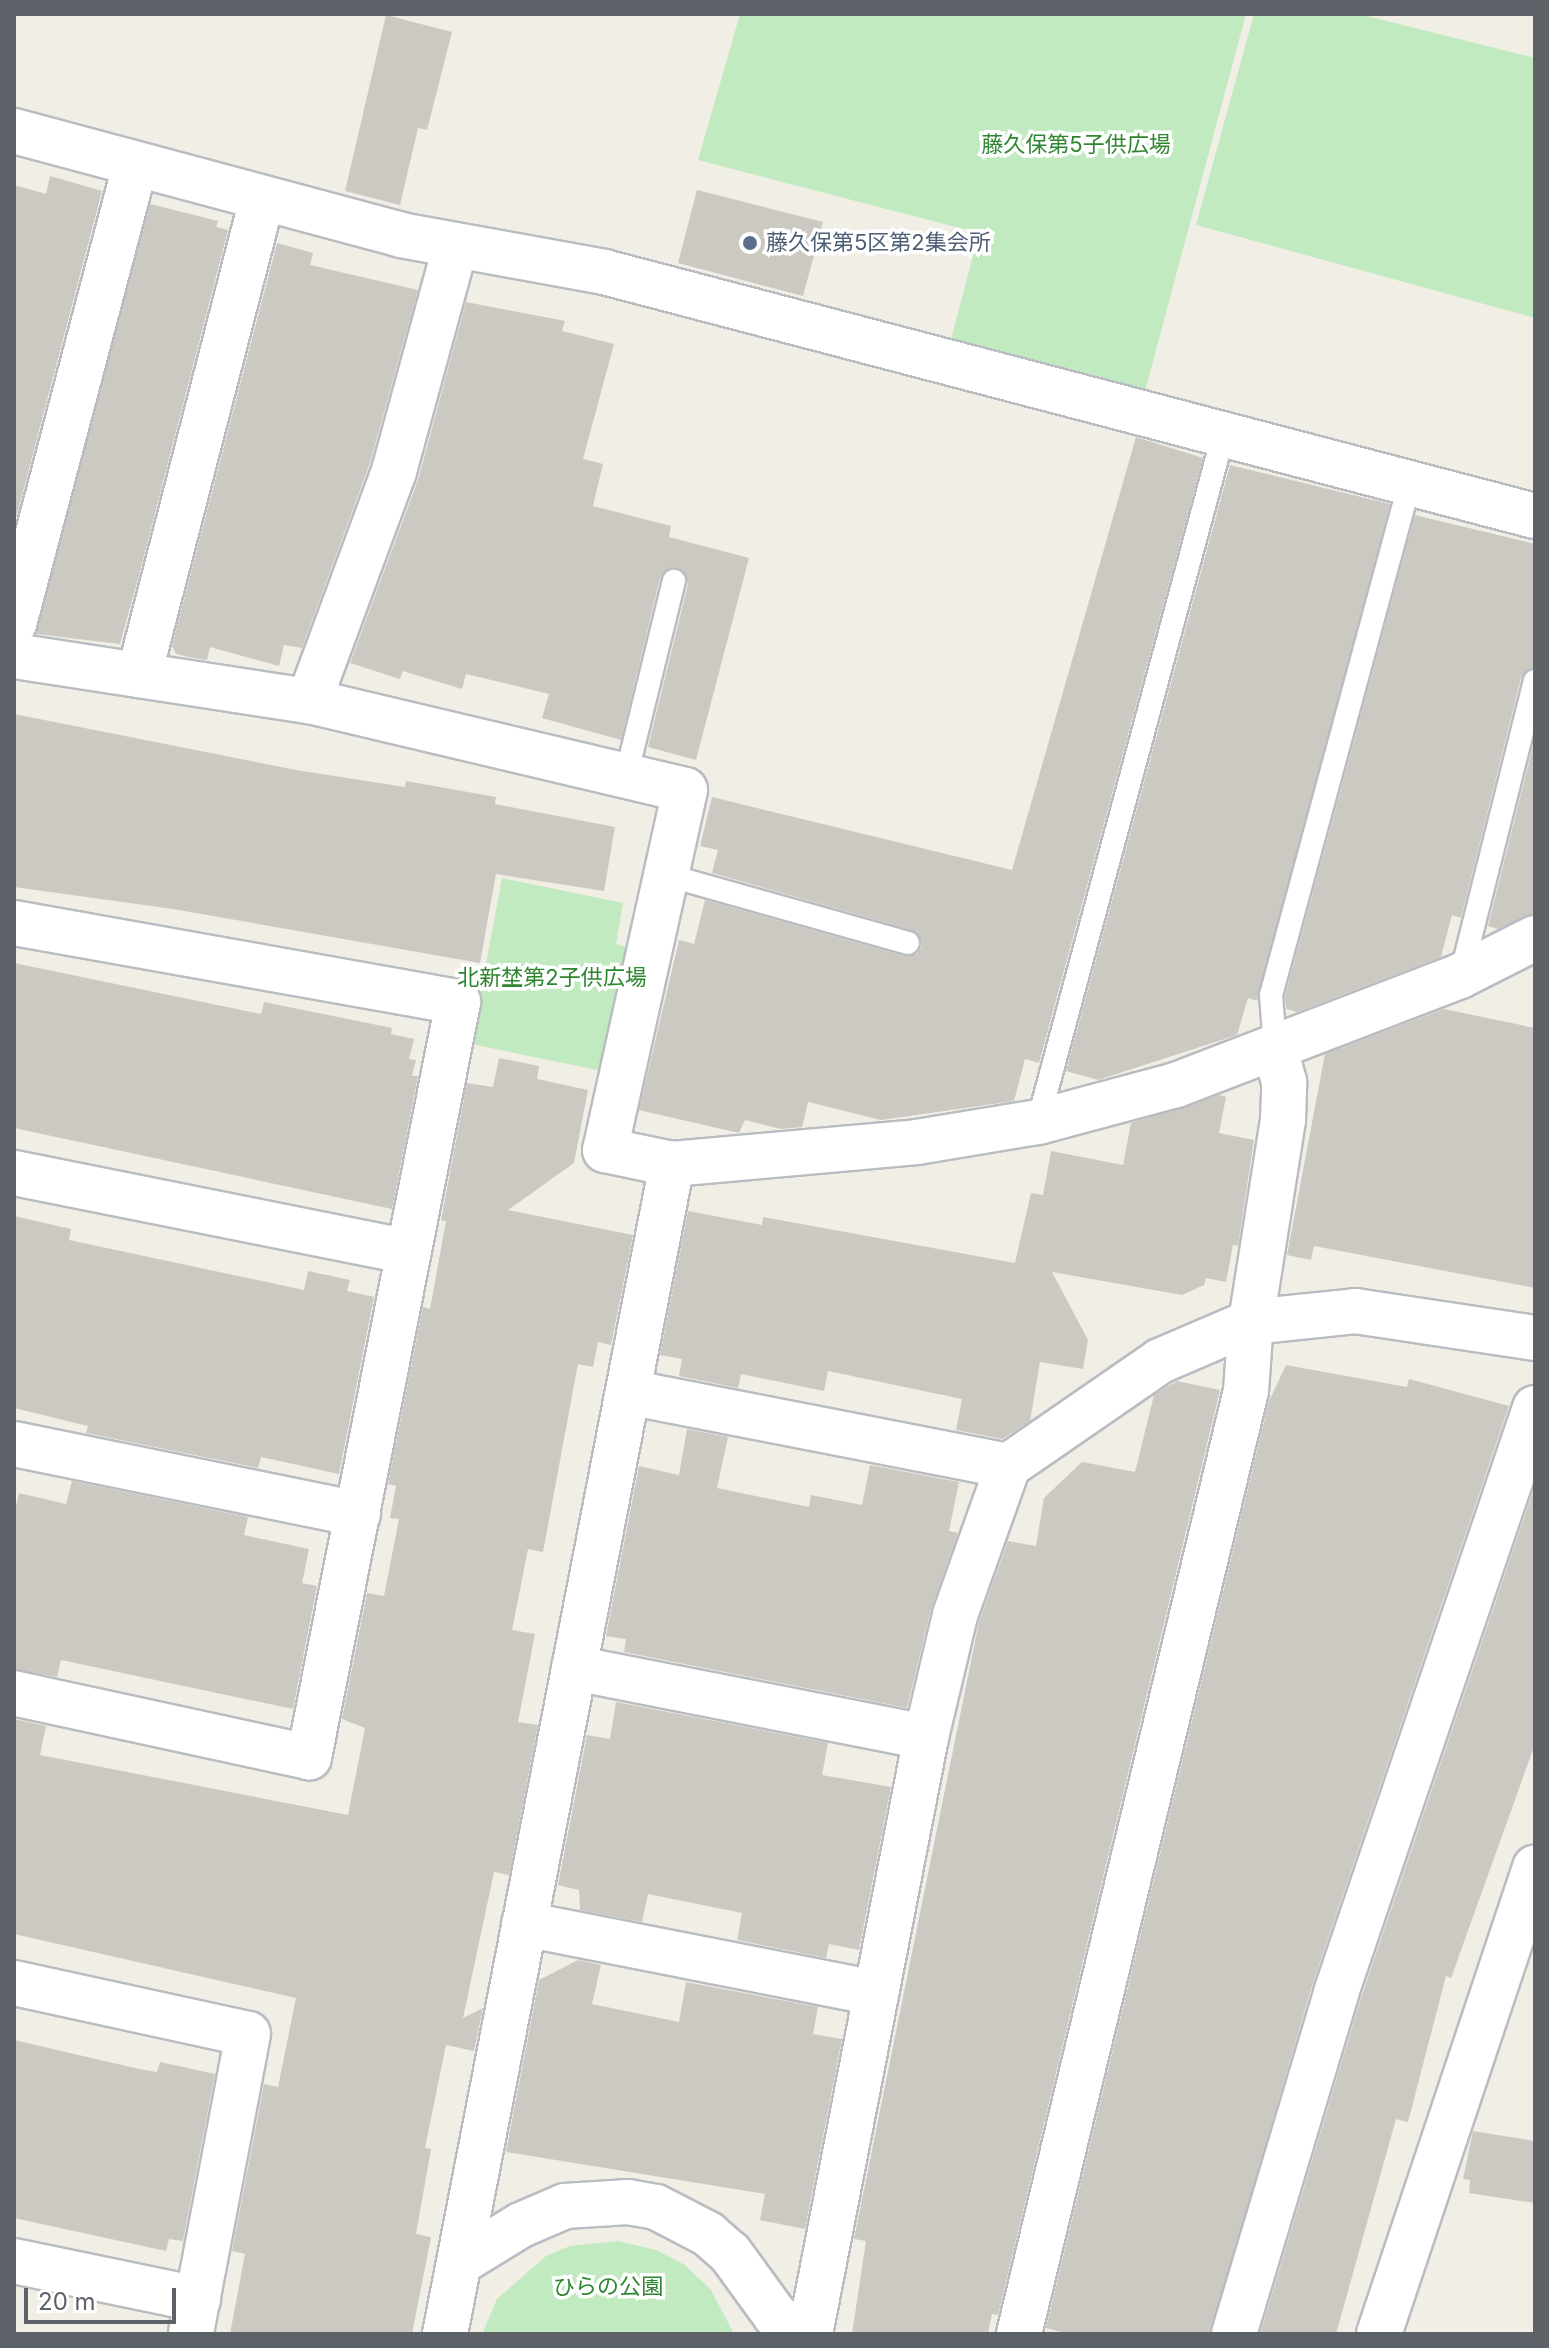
<!DOCTYPE html>
<meta charset="utf-8">
<style>
body{margin:0}
#map{position:relative;width:1549px;height:2348px;overflow:hidden;background:#f1eee6;font-family:Inter,"Noto Sans JP",sans-serif}
div>[style]{position:absolute}
[style*='--x']{left:calc(var(--x)*1px);top:calc(var(--y)*1px);width:calc(var(--w)*1px);rotate:calc(var(--a)*1deg)}
.green>*{inset:0;background:#c2eac1}
.building>*{inset:0;background:#ccc9c3}
.roads{filter:drop-shadow(2px 0 #b9bcc1) drop-shadow(-2px 0 #b9bcc1) drop-shadow(0 2px #b9bcc1) drop-shadow(0 -2px #b9bcc1)}
.lane>*{height:22px;margin:-11px;padding:0 11px;transform-origin:11px;border-radius:11px;background:#fff}
.street>*{height:44px;margin:-22px;padding:0 22px;transform-origin:22px;border-radius:22px;background:#fff}
.dots>*{width:22px;height:22px;translate:-50% -50%;box-sizing:border-box;border:4px solid #fff;border-radius:50%}
span{translate:-50% -50%;white-space:nowrap;text-align:center;line-height:1.15;-webkit-text-stroke:7px #fff;paint-order:stroke}
.park-label{font-size:22px;color:#2e8630}
.service-label{font-size:22px;color:#4e5e75}
.left{translate:0 -50%;text-align:left}
.frame{position:absolute;inset:0;border:16px solid #5d6268;pointer-events:none}
.scale{position:absolute;left:24px;top:2288px;width:152px;height:36px;box-sizing:border-box;border:4px solid #5d6268;border-top:0;padding-left:10px;font-size:24px;line-height:28px;white-space:nowrap;color:#5d6268;-webkit-text-stroke:6px #fff;paint-order:stroke}
</style>
<div id="map">
<div class="green">
<div style="clip-path:polygon(740px 14px,1246px 14px,1144px 395px,951px 339px,979px 233px,698px 160px)"></div>
<div style="clip-path:polygon(1254px 14px,1359px 14px,1535px 58px,1535px 318px,1196px 225px)"></div>
<div style="clip-path:polygon(502px 878px,623px 903px,616px 944px,627px 947px,602px 1071px,471px 1044px)"></div>
<div style="clip-path:polygon(618px 2241px,656px 2250px,685px 2265px,711px 2290px,734px 2334px,482px 2334px,497px 2299px,546px 2256px,570px 2246px)"></div>
</div>
<div class="building">
<div style="clip-path:polygon(386px 15px,452px 32px,427px 130px,418px 128px,400px 205px,345px 191px)"></div>
<div style="clip-path:polygon(50px 176px,102px 191px,14px 526px,14px 185px,46px 194px)"></div>
<div style="clip-path:polygon(697px 190px,823px 222px,803px 296px,678px 263px)"></div>
<div style="clip-path:polygon(150px 204px,218px 221px,216px 227px,228px 230px,138px 579px,120px 644px,36px 634px)"></div>
<div style="clip-path:polygon(277px 243px,313px 253px,310px 265px,418px 290px,370px 463px,302px 648px,284px 645px,279px 666px,210px 647px,207px 660px,188px 657px,176px 654px,172px 646px)"></div>
<div style="clip-path:polygon(466px 302px,565px 321px,562px 331px,614px 344px,583px 459px,603px 464px,593px 506px,671px 526px,669px 537px,749px 558px,696px 760px,648px 747px,688px 584px,678px 568px,669px 568px,660px 578px,621px 740px,542px 718px,549px 694px,466px 674px,462px 689px,403px 671px,400px 679px,350px 663px,418px 480px)"></div>
<div style="clip-path:polygon(1136px 437px,1203px 458px,1039px 1063px,1025px 1059px,1014px 1101px,881px 1120px,808px 1102px,802px 1127px,781px 1129px,745px 1120px,739px 1133px,639px 1110px,679px 940px,694px 944px,705px 900px,904px 956px,917px 954px,922px 946px,912px 930px,712px 873px,718px 850px,700px 846px,712px 797px,1012px 870px)"></div>
<div style="clip-path:polygon(1230px 465px,1390px 504px,1257px 1001px,1248px 998px,1237px 1035px,1098px 1080px,1066px 1071px)"></div>
<div style="clip-path:polygon(1415px 515px,1535px 544px,1535px 667px,1521px 678px,1461px 918px,1452px 915px,1441px 957px,1297px 1012px,1286px 1009px,1285px 996px)"></div>
<div style="clip-path:polygon(14px 714px,296px 770px,405px 787px,406px 781px,496px 797px,495px 804px,615px 827px,604px 891px,496px 874px,480px 963px,173px 909px,14px 887px)"></div>
<div style="clip-path:polygon(1535px 738px,1535px 913px,1498px 929px,1488px 926px)"></div>
<div style="clip-path:polygon(14px 963px,261px 1014px,264px 1002px,392px 1028px,391px 1034px,414px 1039px,409px 1059px,416px 1060px,412px 1076px,418px 1076px,392px 1209px,14px 1128px)"></div>
<div style="clip-path:polygon(1444px 1009px,1535px 1028px,1535px 1288px,1314px 1246px,1311px 1260px,1287px 1255px,1325px 1054px)"></div>
<div style="clip-path:polygon(499px 1058px,539px 1066px,537px 1079px,588px 1090px,574px 1163px,508px 1210px,633px 1235px,611px 1345px,598px 1342px,593px 1367px,578px 1364px,543px 1552px,528px 1549px,512px 1630px,535px 1634px,518px 1722px,538px 1725px,509px 1875px,494px 1872px,463px 2018px,483px 2008px,474px 2051px,446px 2045px,425px 2148px,431px 2149px,416px 2234px,431px 2237px,412px 2334px,230px 2334px,245px 2254px,232px 2251px,264px 2084px,278px 2087px,296px 1998px,14px 1934px,14px 1719px,46px 1726px,40px 1755px,348px 1815px,365px 1728px,342px 1719px,367px 1593px,384px 1596px,399px 1519px,390px 1518px,396px 1486px,388px 1484px,423px 1307px,430px 1309px,446px 1221px,441px 1220px,467px 1083px,493px 1087px)"></div>
<div style="clip-path:polygon(1220px 1095px,1226px 1097px,1219px 1133px,1254px 1140px,1238px 1246px,1233px 1245px,1226px 1282px,1206px 1278px,1204px 1285px,1182px 1295px,1052px 1272px,1088px 1340px,1083px 1369px,1040px 1362px,1030px 1421px,1002px 1439px,956px 1430px,962px 1399px,828px 1371px,824px 1391px,741px 1374px,738px 1388px,679px 1376px,682px 1359px,660px 1355px,688px 1211px,762px 1225px,763px 1217px,1015px 1263px,1031px 1193px,1043px 1195px,1051px 1151px,1123px 1165px,1131px 1123px)"></div>
<div style="clip-path:polygon(14px 1216px,71px 1229px,69px 1240px,304px 1290px,308px 1271px,350px 1280px,347px 1291px,374px 1297px,339px 1474px,261px 1457px,258px 1468px,86px 1433px,88px 1426px,14px 1408px)"></div>
<div style="clip-path:polygon(1286px 1365px,1407px 1387px,1409px 1379px,1509px 1406px,1312px 1986px,1210px 2334px,1069px 2334px,1046px 2328px,1269px 1401px)"></div>
<div style="clip-path:polygon(1177px 1381px,1220px 1390px,998px 2315px,992px 2314px,988px 2334px,852px 2334px,866px 2241px,854px 2239px,979px 1622px,1008px 1541px,1036px 1546px,1044px 1498px,1082px 1462px,1135px 1472px,1154px 1395px)"></div>
<div style="clip-path:polygon(687px 1429px,728px 1437px,717px 1488px,809px 1507px,811px 1495px,862px 1505px,870px 1465px,959px 1482px,949px 1531px,958px 1533px,931px 1609px,907px 1708px,624px 1652px,626px 1639px,606px 1636px,639px 1466px,679px 1475px)"></div>
<div style="clip-path:polygon(72px 1481px,248px 1517px,244px 1535px,309px 1549px,302px 1583px,317px 1586px,293px 1709px,61px 1660px,57px 1677px,14px 1669px,14px 1516px,19px 1493px,66px 1504px)"></div>
<div style="clip-path:polygon(1535px 1486px,1535px 1744px,1451px 1978px,1446px 1976px,1408px 2122px,1396px 2119px,1336px 2334px,1260px 2334px,1360px 2001px)"></div>
<div style="clip-path:polygon(616px 1702px,828px 1743px,822px 1775px,891px 1787px,859px 1950px,829px 1944px,826px 1958px,737px 1940px,742px 1913px,648px 1894px,642px 1922px,580px 1910px,579px 1890px,558px 1885px,587px 1735px,610px 1739px)"></div>
<div style="clip-path:polygon(578px 1960px,601px 1965px,592px 2004px,679px 2022px,686px 1982px,818px 2007px,813px 2034px,842px 2039px,805px 2229px,760px 2220px,765px 2194px,506px 2152px,539px 1980px)"></div>
<div style="clip-path:polygon(14px 2040px,139px 2069px,157px 2072px,160px 2062px,215px 2074px,183px 2241px,169px 2239px,166px 2251px,14px 2218px)"></div>
<div style="clip-path:polygon(1473px 2131px,1535px 2141px,1535px 2203px,1469px 2193px,1470px 2180px,1463px 2179px)"></div>
</div>
<div class="roads">
<div class="lane">
<div style="--x:626;--y:776;--w:201;--a:-76.2"></div>
<div style="--x:670;--y:876;--w:247;--a:15.7"></div>
<div style="--x:1461;--y:975;--w:303;--a:-75.9"></div>
<div style="--x:1275;--y:1048;--w:53;--a:-94.3"></div>
<div style="--x:1271;--y:995;--w:531;--a:-74.84"></div>
<div style="--x:1038;--y:1122;--w:715;--a:-74.91"></div>
</div>
<div class="street">
<div style="--x:14;--y:131;--w:401;--a:15"></div>
<div style="--x:401;--y:235;--w:206;--a:10.3"></div>
<div style="--x:604;--y:272;--w:962;--a:14.69"></div>
<div style="--x:14;--y:624;--w:475;--a:-75.2"></div>
<div style="--x:14;--y:656;--w:298;--a:8.7"></div>
<div style="--x:309;--y:701;--w:386;--a:13.3"></div>
<div style="--x:685;--y:790;--w:369;--a:102.5"></div>
<div style="--x:605;--y:1150;--w:68;--a:11.8"></div>
<div style="--x:672;--y:1164;--w:246;--a:-5.1"></div>
<div style="--x:917;--y:1142;--w:123;--a:-9.4"></div>
<div style="--x:1038;--y:1122;--w:143;--a:-15"></div>
<div style="--x:1176;--y:1085;--w:304;--a:-21"></div>
<div style="--x:1460;--y:976;--w:84;--a:-26.9"></div>
<div style="--x:139;--y:675;--w:491;--a:-75.5"></div>
<div style="--x:309;--y:701;--w:245;--a:-69.7"></div>
<div style="--x:394;--y:471;--w:234;--a:-74.7"></div>
<div style="--x:14;--y:923;--w:451;--a:10.1"></div>
<div style="--x:458;--y:1002;--w:770;--a:101.16"></div>
<div style="--x:309;--y:1757;--w:302;--a:-167.8"></div>
<div style="--x:14;--y:1173;--w:399;--a:11.3"></div>
<div style="--x:628;--y:1392;--w:387;--a:11"></div>
<div style="--x:14;--y:1444;--w:351;--a:11.5"></div>
<div style="--x:574;--y:1668;--w:359;--a:11.1"></div>
<div style="--x:524;--y:1924;--w:359;--a:11.1"></div>
<div style="--x:14;--y:1983;--w:239;--a:12.3"></div>
<div style="--x:248;--y:2034;--w:305;--a:100.8"></div>
<div style="--x:14;--y:2261;--w:188;--a:11.7"></div>
<div style="--x:459;--y:2263;--w:73;--a:-31.5"></div>
<div style="--x:521;--y:2225;--w:48;--a:-23.4"></div>
<div style="--x:565;--y:2206;--w:63;--a:-3.6"></div>
<div style="--x:628;--y:2202;--w:28;--a:10"></div>
<div style="--x:656;--y:2207;--w:59;--a:27.4"></div>
<div style="--x:708;--y:2234;--w:29;--a:41"></div>
<div style="--x:730;--y:2253;--w:77;--a:54"></div>
<div style="--x:775;--y:2315;--w:31;--a:37"></div>
<div style="--x:445;--y:2334;--w:1192;--a:-79.02"></div>
<div style="--x:810;--y:2334;--w:608;--a:-79"></div>
<div style="--x:926;--y:1737;--w:125;--a:-76.6"></div>
<div style="--x:955;--y:1615;--w:158;--a:-70.4"></div>
<div style="--x:1008;--y:1466;--w:185;--a:-34.6"></div>
<div style="--x:1160;--y:1361;--w:99;--a:-23.2"></div>
<div style="--x:1251;--y:1322;--w:105;--a:-6"></div>
<div style="--x:1355;--y:1311;--w:182;--a:8.5"></div>
<div style="--x:1019;--y:2334;--w:970;--a:-76.47"></div>
<div style="--x:1246;--y:1391;--w:69;--a:-85.9"></div>
<div style="--x:1251;--y:1322;--w:205;--a:-81"></div>
<div style="--x:1283;--y:1120;--w:38;--a:-88"></div>
<div style="--x:1284;--y:1082;--w:35;--a:-105"></div>
<div style="--x:1234;--y:2334;--w:356;--a:-73.3"></div>
<div style="--x:1336;--y:1993;--w:618;--a:-71.21"></div>
<div style="--x:1379;--y:2334;--w:492;--a:-71.5"></div>
</div>
</div>
<div class="dots">
<div style="left:750px;top:243px;background:#5c6f8a"></div>
</div>
<div class="park-label">
<span style="left:1076px;top:145px">藤久保第5子供広場</span>
<span style="left:552px;top:978px">北新埜第2子供広場</span>
<span style="left:608px;top:2287px">ひらの公園</span>
</div>
<div class="service-label">
<span class="left" style="left:766px;top:243px">藤久保第5区第2集会所</span>
</div>
<div class="frame"></div>
<div class="scale">20 m</div>
</div>
